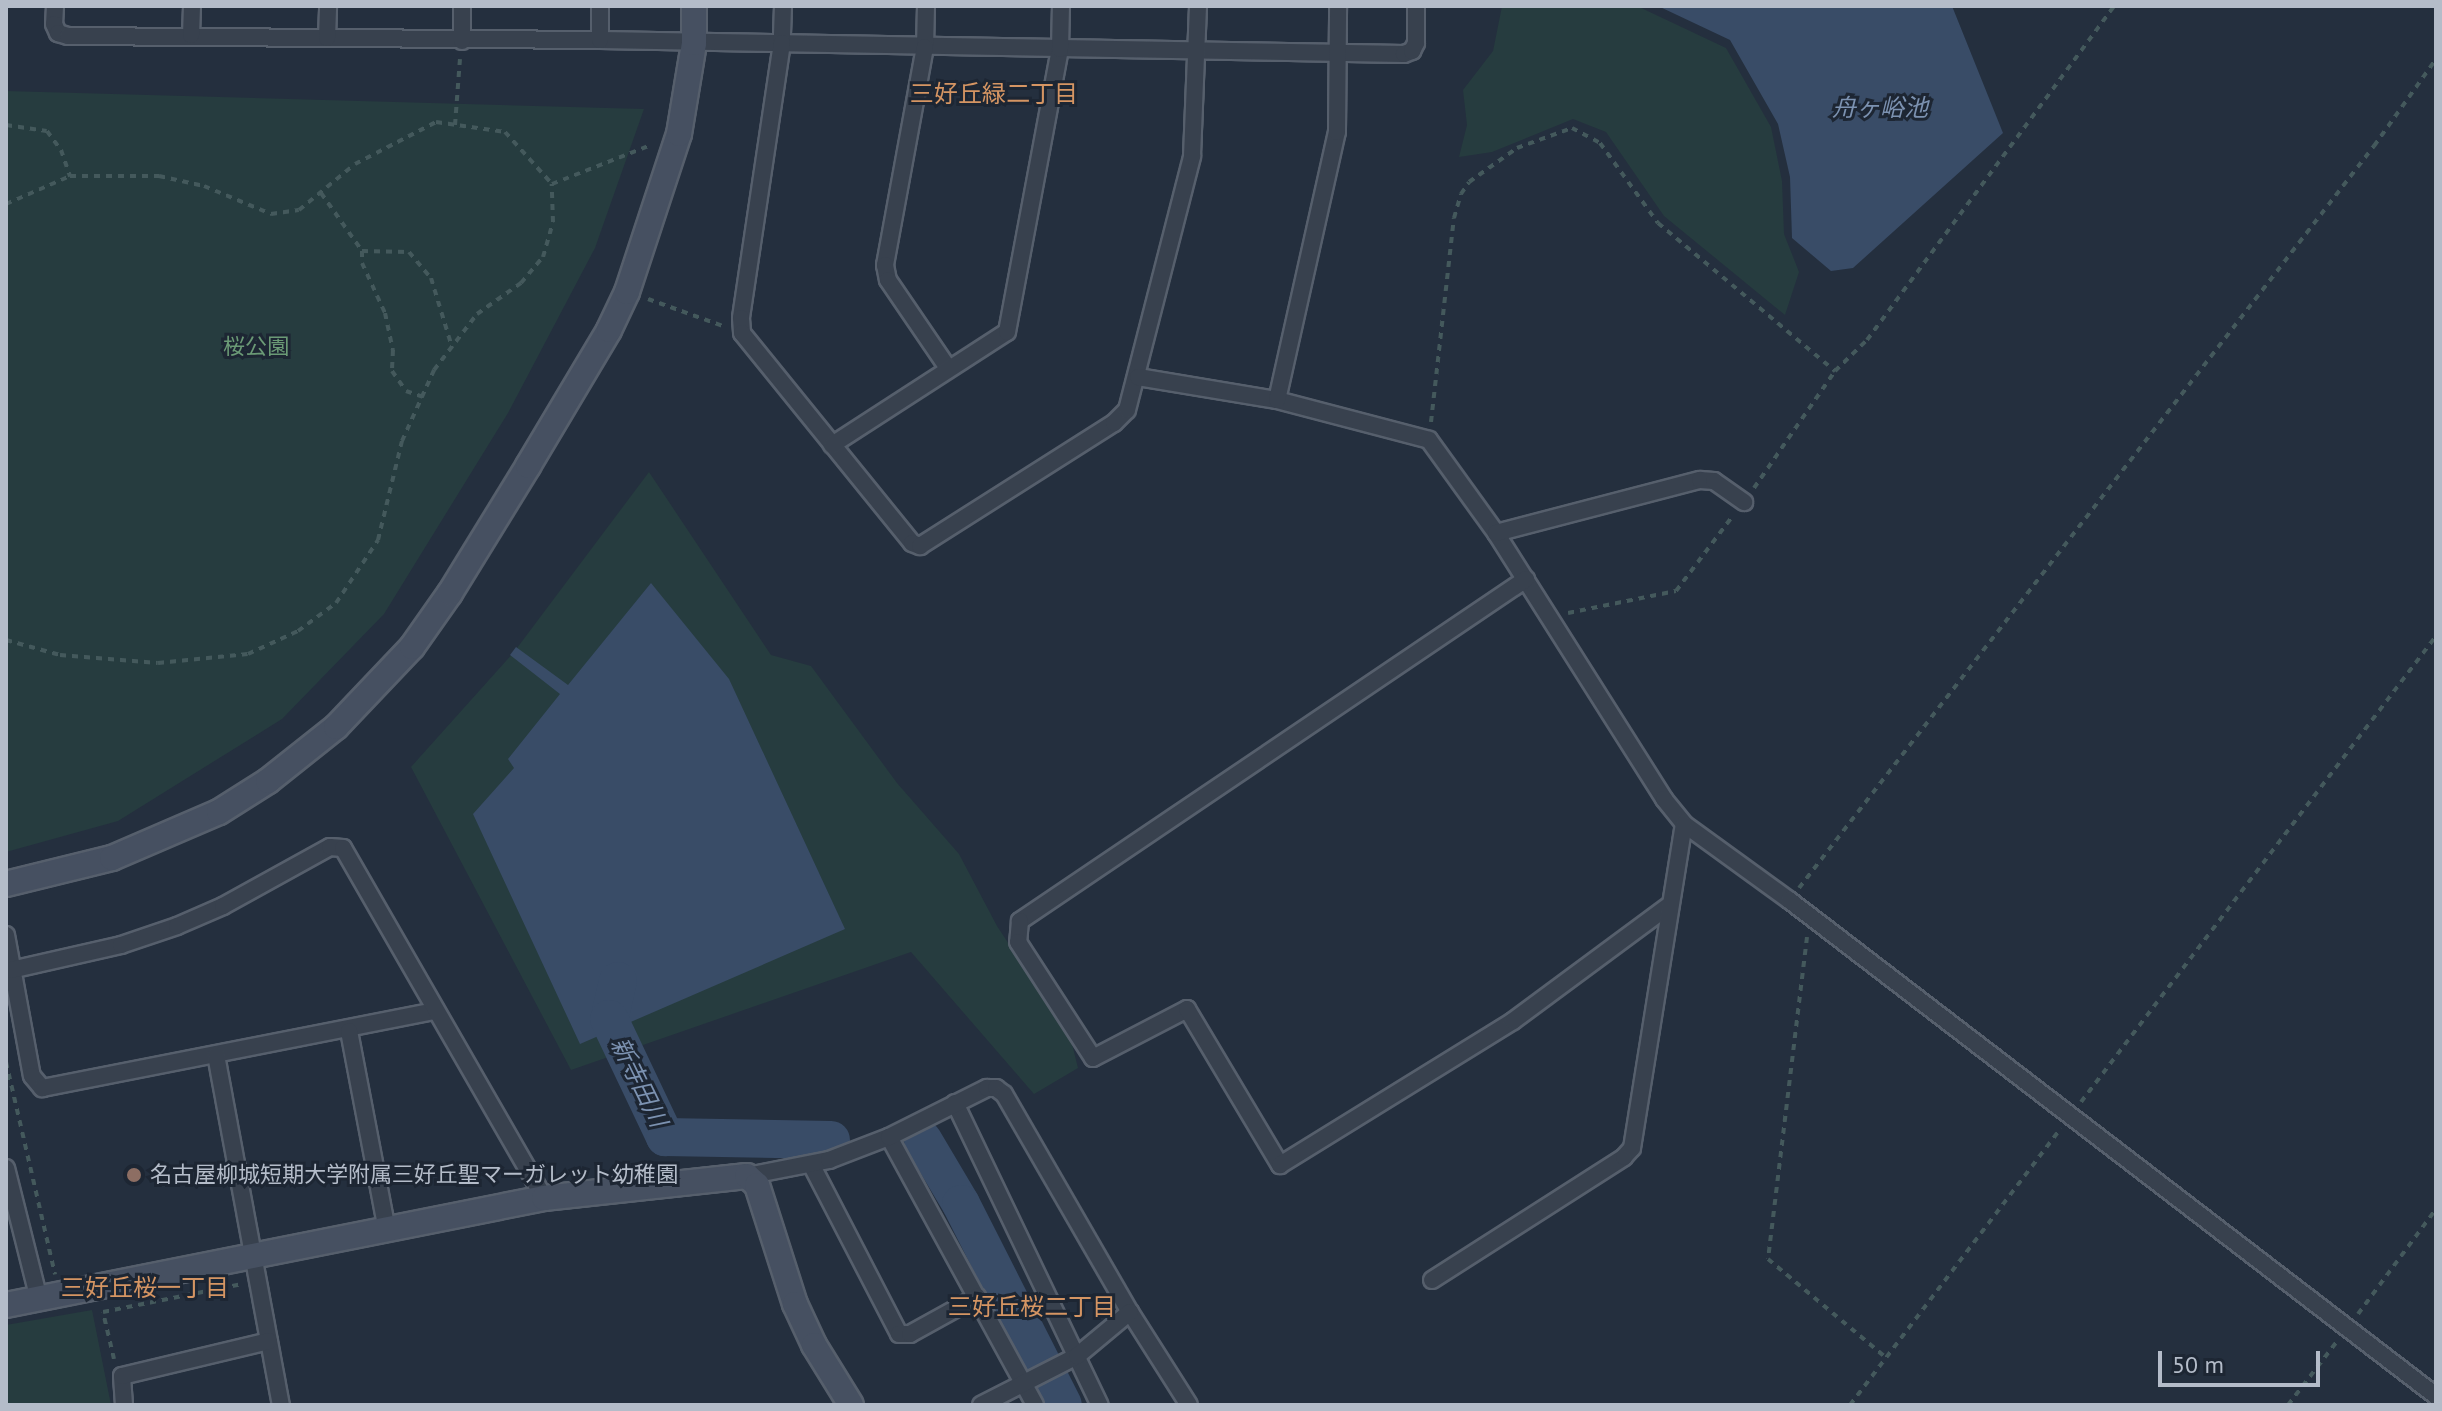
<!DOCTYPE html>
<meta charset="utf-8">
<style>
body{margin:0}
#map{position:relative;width:2442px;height:1411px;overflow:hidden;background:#242f3e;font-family:"PT Sans","Noto Sans JP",sans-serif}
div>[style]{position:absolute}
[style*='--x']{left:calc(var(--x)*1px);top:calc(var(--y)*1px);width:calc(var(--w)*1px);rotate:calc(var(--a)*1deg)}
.green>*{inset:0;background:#263c3f}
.water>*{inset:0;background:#394c67}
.river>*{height:38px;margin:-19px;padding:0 19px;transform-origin:19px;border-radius:19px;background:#394c67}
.path>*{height:4px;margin-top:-2px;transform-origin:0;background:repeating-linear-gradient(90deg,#44595c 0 6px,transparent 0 12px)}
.roads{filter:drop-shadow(2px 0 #565f6c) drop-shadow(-2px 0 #565f6c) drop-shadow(0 2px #565f6c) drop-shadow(0 -2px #565f6c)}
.street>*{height:16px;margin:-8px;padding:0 8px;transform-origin:8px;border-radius:8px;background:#38414e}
.secondary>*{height:24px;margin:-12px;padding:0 12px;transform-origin:12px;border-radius:12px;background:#465061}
.dots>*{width:22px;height:22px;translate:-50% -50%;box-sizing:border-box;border:4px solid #1d2633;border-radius:50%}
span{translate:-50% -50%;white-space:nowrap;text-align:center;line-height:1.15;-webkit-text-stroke:6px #1d2633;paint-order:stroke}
.park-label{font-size:22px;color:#6b9a76}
.poi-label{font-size:22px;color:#b4bcc9}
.left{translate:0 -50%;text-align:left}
.neighbourhood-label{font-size:24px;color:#d59563}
.water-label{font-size:24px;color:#7c92b1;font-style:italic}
.frame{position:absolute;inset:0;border:8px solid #b4bcc9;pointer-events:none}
.scale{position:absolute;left:2158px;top:1351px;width:162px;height:36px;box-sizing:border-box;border:4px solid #b4bcc9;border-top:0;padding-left:10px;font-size:24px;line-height:28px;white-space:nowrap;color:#b4bcc9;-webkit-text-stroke:6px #1d2633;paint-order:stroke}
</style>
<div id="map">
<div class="green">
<div style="clip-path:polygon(1502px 6px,1637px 6px,1726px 48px,1771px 127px,1782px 181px,1784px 234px,1799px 272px,1785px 315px,1664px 216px,1606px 132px,1573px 119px,1492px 152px,1459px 157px,1467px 125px,1463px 90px,1493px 51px)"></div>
<div style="clip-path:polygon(6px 91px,644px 109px,595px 248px,508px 413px,384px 614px,282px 719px,118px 821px,6px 852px)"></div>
<div style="clip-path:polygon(649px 472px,771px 655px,811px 666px,897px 783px,959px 854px,997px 926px,1070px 1036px,1078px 1068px,1034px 1094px,911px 952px,571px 1070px,411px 767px,514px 652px)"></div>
<div style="clip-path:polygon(92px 1310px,111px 1405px,6px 1405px,6px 1325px)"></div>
</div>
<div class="water">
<div style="clip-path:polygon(1658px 6px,1952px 6px,2003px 133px,1853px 268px,1831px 271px,1792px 238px,1790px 177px,1778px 124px,1730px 40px)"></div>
<div style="clip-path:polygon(651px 583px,729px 679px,845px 929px,580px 1044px,473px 814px,514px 768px,508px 759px,560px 694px,510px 655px,516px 647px,568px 685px)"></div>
</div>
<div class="river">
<div style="--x:618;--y:981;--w:39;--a:103"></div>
<div style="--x:609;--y:1019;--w:131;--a:64.6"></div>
<div style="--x:665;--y:1137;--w:166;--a:1"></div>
<div style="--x:923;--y:1140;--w:74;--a:59.3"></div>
<div style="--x:961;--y:1204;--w:225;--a:63.1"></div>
</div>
<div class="path">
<div style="--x:6;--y:125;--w:41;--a:8.3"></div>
<div style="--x:47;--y:131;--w:24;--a:54"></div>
<div style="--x:61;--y:150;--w:28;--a:71"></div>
<div style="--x:455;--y:125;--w:66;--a:-85.7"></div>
<div style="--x:321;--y:193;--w:71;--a:54.7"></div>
<div style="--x:362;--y:251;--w:47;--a:1.2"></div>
<div style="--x:409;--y:252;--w:34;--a:50"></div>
<div style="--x:431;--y:278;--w:72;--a:73.1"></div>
<div style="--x:6;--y:204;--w:70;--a:-23.6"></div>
<div style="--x:70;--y:176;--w:89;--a:0"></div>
<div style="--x:159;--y:176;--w:46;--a:12.5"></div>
<div style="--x:204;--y:186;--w:73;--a:22.7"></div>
<div style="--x:271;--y:214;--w:28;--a:-8"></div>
<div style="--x:299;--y:210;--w:72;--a:-39.4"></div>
<div style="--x:355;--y:164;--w:91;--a:-27.4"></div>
<div style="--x:436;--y:122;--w:70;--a:8.2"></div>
<div style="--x:505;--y:132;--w:70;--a:47.9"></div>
<div style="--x:362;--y:251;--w:12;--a:90"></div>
<div style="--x:362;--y:263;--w:55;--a:65.3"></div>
<div style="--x:385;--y:313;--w:38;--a:78"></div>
<div style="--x:393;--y:350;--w:21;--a:93"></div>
<div style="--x:392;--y:371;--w:24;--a:55"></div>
<div style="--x:406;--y:391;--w:18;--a:19"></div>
<div style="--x:648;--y:299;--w:80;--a:19.8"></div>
<div style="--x:1431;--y:422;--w:205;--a:-83.6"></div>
<div style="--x:1454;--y:218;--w:25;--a:-74"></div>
<div style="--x:1461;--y:194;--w:14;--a:-56"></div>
<div style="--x:1469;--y:182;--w:59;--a:-35.3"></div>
<div style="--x:1517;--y:148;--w:59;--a:-20"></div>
<div style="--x:1572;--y:128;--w:32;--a:28"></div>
<div style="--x:1600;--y:143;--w:99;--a:54.1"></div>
<div style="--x:1658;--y:223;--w:231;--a:39.9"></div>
<div style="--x:1754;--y:488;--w:142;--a:-55.3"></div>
<div style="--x:1835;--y:371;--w:45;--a:-44.1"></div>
<div style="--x:1867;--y:340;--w:415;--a:-53.5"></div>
<div style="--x:1568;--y:613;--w:110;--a:-11.5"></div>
<div style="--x:1676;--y:591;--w:93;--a:-52.9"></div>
<div style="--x:6;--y:640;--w:56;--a:15.5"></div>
<div style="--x:60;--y:655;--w:98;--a:4.7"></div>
<div style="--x:158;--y:663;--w:90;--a:-5.7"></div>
<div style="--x:248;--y:654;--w:55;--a:-24.7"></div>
<div style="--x:298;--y:631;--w:47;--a:-36.4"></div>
<div style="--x:336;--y:603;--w:76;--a:-56.3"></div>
<div style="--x:378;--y:540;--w:102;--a:-76.4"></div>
<div style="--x:402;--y:441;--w:78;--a:-65.7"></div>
<div style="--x:434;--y:370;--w:71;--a:-52.5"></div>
<div style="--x:477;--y:314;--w:54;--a:-35.2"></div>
<div style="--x:521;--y:283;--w:34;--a:-50"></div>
<div style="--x:543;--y:257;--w:36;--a:-74"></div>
<div style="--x:553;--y:222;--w:38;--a:-92"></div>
<div style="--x:552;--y:184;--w:106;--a:-21.5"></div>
<div style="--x:1799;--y:888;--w:939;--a:-52.23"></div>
<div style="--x:2374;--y:146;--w:107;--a:-54.5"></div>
<div style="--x:1807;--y:937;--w:324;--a:96.9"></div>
<div style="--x:1768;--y:1259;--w:153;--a:39.9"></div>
<div style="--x:6;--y:1062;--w:218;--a:77"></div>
<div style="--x:2081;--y:1102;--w:586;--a:-52.7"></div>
<div style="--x:2358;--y:1314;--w:131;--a:-53.4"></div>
<div style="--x:114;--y:1359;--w:48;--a:-103.2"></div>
<div style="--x:103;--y:1312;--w:142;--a:-11.4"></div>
<div style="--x:1850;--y:1405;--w:348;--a:-52.7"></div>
<div style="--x:2288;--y:1405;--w:82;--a:-52.4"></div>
</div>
<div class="roads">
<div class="street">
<div style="--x:55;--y:6;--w:18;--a:93"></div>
<div style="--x:54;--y:24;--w:10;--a:66"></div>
<div style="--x:58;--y:33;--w:10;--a:17"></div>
<div style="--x:68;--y:36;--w:532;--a:0.43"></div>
<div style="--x:600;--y:40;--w:804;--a:1"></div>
<div style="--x:1404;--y:54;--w:9;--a:-21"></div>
<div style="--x:1412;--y:51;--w:9;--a:-63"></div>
<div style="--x:1416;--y:43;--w:37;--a:-90"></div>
<div style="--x:783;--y:6;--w:37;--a:92"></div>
<div style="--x:782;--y:43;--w:278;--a:98.5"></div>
<div style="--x:741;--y:318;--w:15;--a:86"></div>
<div style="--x:742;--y:333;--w:270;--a:51"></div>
<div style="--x:912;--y:543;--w:9;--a:21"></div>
<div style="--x:920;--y:546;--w:230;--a:-32.4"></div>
<div style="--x:1114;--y:423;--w:18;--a:-45"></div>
<div style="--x:1127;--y:410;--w:262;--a:-75.6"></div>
<div style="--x:1192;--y:156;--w:150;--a:-87.7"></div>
<div style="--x:926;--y:6;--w:41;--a:91.4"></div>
<div style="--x:925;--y:47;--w:222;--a:100.4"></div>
<div style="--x:885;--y:265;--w:15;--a:79"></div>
<div style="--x:888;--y:280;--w:107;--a:55.7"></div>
<div style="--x:191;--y:35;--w:29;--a:-88"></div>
<div style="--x:327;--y:38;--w:32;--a:-88"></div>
<div style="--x:600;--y:40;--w:34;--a:-90"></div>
<div style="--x:462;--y:41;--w:35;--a:-90"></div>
<div style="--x:1138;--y:377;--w:141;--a:9.4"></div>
<div style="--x:1277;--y:400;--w:157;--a:14.7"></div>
<div style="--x:1429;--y:440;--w:115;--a:54.2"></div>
<div style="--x:1496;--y:533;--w:315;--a:57.7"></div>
<div style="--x:1664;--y:799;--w:32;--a:51"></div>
<div style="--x:1684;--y:824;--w:130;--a:35.9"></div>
<div style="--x:1789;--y:900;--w:815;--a:37.47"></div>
<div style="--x:1277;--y:400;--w:275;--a:-77.4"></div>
<div style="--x:1337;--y:132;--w:126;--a:-89.5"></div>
<div style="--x:832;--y:445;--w:208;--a:-32.9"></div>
<div style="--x:1007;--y:332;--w:288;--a:-79.4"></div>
<div style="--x:1060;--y:49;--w:43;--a:-88.7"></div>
<div style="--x:1496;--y:533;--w:211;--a:-14.6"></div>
<div style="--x:1700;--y:480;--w:14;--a:4"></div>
<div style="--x:1714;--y:481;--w:37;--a:35"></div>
<div style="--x:1526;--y:579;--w:611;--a:145.95"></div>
<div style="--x:1020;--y:921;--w:21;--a:95"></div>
<div style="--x:1018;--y:942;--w:138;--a:57.1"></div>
<div style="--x:1093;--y:1058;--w:106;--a:-27.5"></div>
<div style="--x:1187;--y:1009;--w:182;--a:59.2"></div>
<div style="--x:1280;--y:1165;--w:274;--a:-31.7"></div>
<div style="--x:1513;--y:1021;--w:195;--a:-36.5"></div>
<div style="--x:6;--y:935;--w:143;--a:79.6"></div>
<div style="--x:32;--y:1076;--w:16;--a:50"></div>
<div style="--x:42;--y:1088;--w:401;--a:-11.1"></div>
<div style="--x:11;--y:970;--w:113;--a:-12.8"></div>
<div style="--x:121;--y:945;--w:59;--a:-18.7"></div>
<div style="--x:177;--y:926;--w:50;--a:-23.5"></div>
<div style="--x:223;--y:906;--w:122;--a:-28.9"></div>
<div style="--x:330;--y:847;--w:13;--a:4"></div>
<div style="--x:343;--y:848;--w:404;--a:60.1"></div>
<div style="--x:349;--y:1031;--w:203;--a:79.2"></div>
<div style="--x:216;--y:1055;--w:356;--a:79.5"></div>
<div style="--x:955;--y:1103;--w:335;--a:64.4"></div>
<div style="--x:889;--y:1137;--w:305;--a:61.4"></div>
<div style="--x:811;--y:1164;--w:191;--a:62.6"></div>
<div style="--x:899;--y:1334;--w:11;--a:0"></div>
<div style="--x:910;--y:1334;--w:77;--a:-28.9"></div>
<div style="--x:6;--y:1168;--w:135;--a:75.9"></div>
<div style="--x:747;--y:1176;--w:84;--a:-11"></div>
<div style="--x:829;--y:1160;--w:64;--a:-21"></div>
<div style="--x:889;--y:1137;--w:110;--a:-26.6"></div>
<div style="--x:987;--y:1088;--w:9;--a:0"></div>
<div style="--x:996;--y:1088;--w:10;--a:37"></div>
<div style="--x:1004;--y:1094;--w:252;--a:60"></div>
<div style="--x:1130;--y:1312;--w:110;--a:57.6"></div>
<div style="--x:1432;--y:1280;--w:228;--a:-32.6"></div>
<div style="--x:1624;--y:1157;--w:12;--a:-48"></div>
<div style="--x:1632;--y:1148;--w:328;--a:-80.9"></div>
<div style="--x:124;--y:1405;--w:29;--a:-94"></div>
<div style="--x:122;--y:1376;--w:151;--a:-13.4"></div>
<div style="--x:981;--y:1405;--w:108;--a:-27"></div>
<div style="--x:1077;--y:1356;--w:69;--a:-39.7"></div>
</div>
<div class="secondary">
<div style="--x:6;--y:884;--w:109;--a:-13.8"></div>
<div style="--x:112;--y:858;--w:116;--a:-23.3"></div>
<div style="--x:219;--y:812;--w:58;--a:-32.3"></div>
<div style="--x:268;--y:781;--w:87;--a:-38.5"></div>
<div style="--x:336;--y:727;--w:110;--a:-46.5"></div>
<div style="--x:412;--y:647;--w:66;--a:-54.9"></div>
<div style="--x:450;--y:593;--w:149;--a:-58.4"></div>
<div style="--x:528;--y:466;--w:158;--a:-59.2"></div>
<div style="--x:609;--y:330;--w:42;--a:-64.7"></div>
<div style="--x:627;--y:292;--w:166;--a:-71.8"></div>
<div style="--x:679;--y:134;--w:92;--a:-80.6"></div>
<div style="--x:694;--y:43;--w:37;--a:-90"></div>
<div style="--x:6;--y:1305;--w:549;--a:-11.25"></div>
<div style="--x:544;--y:1198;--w:204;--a:-6.2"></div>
<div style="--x:747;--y:1176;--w:13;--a:42"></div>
<div style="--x:757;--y:1185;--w:125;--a:72.3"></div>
<div style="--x:795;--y:1304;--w:45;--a:65.1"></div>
<div style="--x:814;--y:1345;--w:70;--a:58.3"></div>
</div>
</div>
<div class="dots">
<div style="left:134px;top:1175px;background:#8d6e63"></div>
</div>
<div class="park-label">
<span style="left:256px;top:347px">桜公園</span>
</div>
<div class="poi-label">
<span class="left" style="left:150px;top:1175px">名古屋柳城短期大学附属三好丘聖マーガレット幼稚園</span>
</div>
<div class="neighbourhood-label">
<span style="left:994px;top:94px">三好丘緑二丁目</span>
<span style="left:145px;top:1288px">三好丘桜一丁目</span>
<span style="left:1032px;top:1307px">三好丘桜二丁目</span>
</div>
<div class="water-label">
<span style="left:1880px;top:108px">舟ヶ峪池</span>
<span style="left:639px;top:1082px;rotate:64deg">新寺田川</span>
</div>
<div class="frame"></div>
<div class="scale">50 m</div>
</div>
